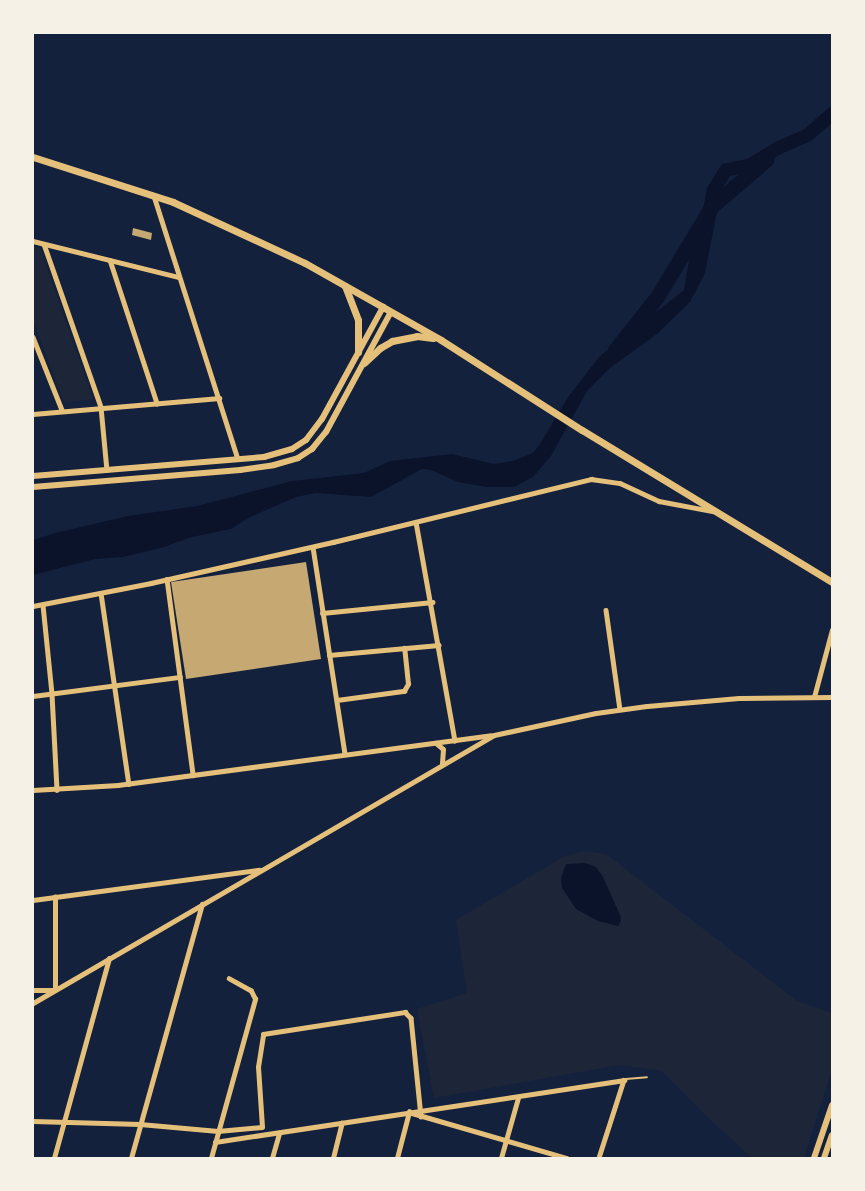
<!DOCTYPE html>
<style>
body{margin:0}
#map{position:relative;width:865px;height:1191px;overflow:hidden;background:#14213d;font-family:Raleway,sans-serif}
div>[style]{position:absolute}
[style*='--x']{left:calc(var(--x)*1px);top:calc(var(--y)*1px);width:calc(var(--w)*1px);rotate:calc(var(--a)*1deg)}
.green>*{inset:0;background:#1d2539}
.water>*{inset:0;background:#0b132b}
.river>*{height:15px;margin:-7.5px;padding:0 7.5px;transform-origin:7.5px;border-radius:7.5px;background:#0b132b}
.building>*{inset:0;background:#c6a872}
.service>*{height:2px;margin:-1px;padding:0 1px;transform-origin:1px;border-radius:1px;background:#e5c07b}
.minor>*{height:4.5px;margin:-2.25px;padding:0 2.25px;transform-origin:2.25px;border-radius:2.25px;background:#e5c07b}
.tertiary>*{height:5px;margin:-2.5px;padding:0 2.5px;transform-origin:2.5px;border-radius:2.5px;background:#e5c07b}
.secondary>*{height:6px;margin:-3px;padding:0 3px;transform-origin:3px;border-radius:3px;background:#e5c07b}
.primary>*{height:7px;margin:-3.5px;padding:0 3.5px;transform-origin:3.5px;border-radius:3.5px;background:#e5c07b}
span{translate:-50% -50%;white-space:nowrap;text-align:center;line-height:1.15;-webkit-text-stroke:6px #f6f1e7;paint-order:stroke}
.frame{position:absolute;inset:0;border:34px solid #f6f1e7;pointer-events:none}
</style>
<div id="map">
<div class="green">
<div style="clip-path:polygon(33px 246px,40px 248px,93px 399px,64px 402px,33px 321px)"></div>
<div style="clip-path:polygon(584px 851px,606px 854px,797px 1001px,832px 1013px,832px 1069px,804px 1158px,752px 1158px,702px 1112px,662px 1071px,620px 1065px,434px 1098px,417px 1009px,467px 993px,456px 920px,563px 857px)"></div>
</div>
<div class="water">
<div style="clip-path:polygon(832px 105px,832px 123px,811px 141px,781px 154px,751px 172px,730px 176px,721px 191px,705px 273px,690px 302px,657px 334px,610px 368px,587px 391px,551px 456px,533px 477px,514px 487px,486px 487px,458px 482px,431px 470px,422px 469px,371px 497px,316px 493px,296px 497px,248px 518px,231px 529px,192px 537px,161px 548px,123px 557px,95px 559px,33px 575px,33px 540px,59px 532px,128px 516px,197px 506px,292px 481px,364px 473px,390px 461px,452px 454px,494px 464px,513px 461px,533px 453px,540px 444px,568px 397px,600px 356px,684px 290px,694px 232px,703px 209px,707px 188px,722px 164px,747px 159px,775px 142px,803px 130px)"></div>
<div style="clip-path:polygon(585px 863px,596px 867px,603px 877px,620px 915px,621px 921px,618px 926px,598px 921px,576px 909px,562px 888px,561px 878px,566px 864px)"></div>
</div>
<div class="river">
<div style="--x:615;--y:350;--w:68;--a:-51.6"></div>
<div style="--x:657;--y:297;--w:106;--a:-58.9"></div>
<div style="--x:712;--y:206;--w:72;--a:-40.5"></div>
</div>
<div class="building">
<div style="clip-path:polygon(133px 228px,152px 233px,151px 240px,132px 235px)"></div>
<div style="clip-path:polygon(306px 562px,321px 659px,186px 679px,171px 582px)"></div>
</div>
<div class="service">
<div style="--x:626;--y:1079;--w:21;--a:-5"></div>
</div>
<div class="minor">
<div style="--x:154;--y:196;--w:276;--a:72.3"></div>
<div style="--x:33;--y:241;--w:149;--a:13.9"></div>
<div style="--x:44;--y:244;--w:173;--a:70.7"></div>
<div style="--x:101;--y:407;--w:63;--a:84.6"></div>
<div style="--x:110;--y:260;--w:151;--a:71.8"></div>
<div style="--x:33;--y:337;--w:79;--a:68.3"></div>
<div style="--x:33;--y:414;--w:187;--a:-4.9"></div>
<div style="--x:416;--y:522;--w:222;--a:79.9"></div>
<div style="--x:313;--y:547;--w:208;--a:81.2"></div>
<div style="--x:167;--y:579;--w:198;--a:82.4"></div>
<div style="--x:101;--y:593;--w:193;--a:81.7"></div>
<div style="--x:43;--y:605;--w:89;--a:84.2"></div>
<div style="--x:52;--y:694;--w:96;--a:87"></div>
<div style="--x:33;--y:606;--w:120;--a:-11"></div>
<div style="--x:151;--y:583;--w:187;--a:-12.7"></div>
<div style="--x:333;--y:542;--w:266;--a:-13.7"></div>
<div style="--x:591;--y:479;--w:29;--a:8"></div>
<div style="--x:620;--y:483;--w:43;--a:24.8"></div>
<div style="--x:659;--y:501;--w:54;--a:10.7"></div>
<div style="--x:606;--y:610;--w:100;--a:82"></div>
<div style="--x:322;--y:613;--w:111;--a:-5.7"></div>
<div style="--x:329;--y:655;--w:110;--a:-5.2"></div>
<div style="--x:33;--y:696;--w:148;--a:-7.4"></div>
<div style="--x:814;--y:697;--w:69;--a:-75"></div>
<div style="--x:337;--y:700;--w:68;--a:-7.7"></div>
<div style="--x:404;--y:691;--w:8;--a:-60"></div>
<div style="--x:408;--y:684;--w:36;--a:-96"></div>
<div style="--x:33;--y:790;--w:85;--a:-3.4"></div>
<div style="--x:118;--y:785;--w:376;--a:-7.6"></div>
<div style="--x:33;--y:900;--w:228;--a:-7.6"></div>
<div style="--x:55;--y:990;--w:93;--a:-90"></div>
<div style="--x:412;--y:1113;--w:161;--a:16.2"></div>
<div style="--x:33;--y:1121;--w:107;--a:1.6"></div>
<div style="--x:140;--y:1124;--w:78;--a:5.1"></div>
<div style="--x:218;--y:1131;--w:44;--a:-5.2"></div>
<div style="--x:262;--y:1127;--w:60;--a:-93.8"></div>
<div style="--x:258;--y:1067;--w:33;--a:-81"></div>
<div style="--x:263;--y:1034;--w:144;--a:-8.8"></div>
<div style="--x:405;--y:1012;--w:8;--a:45"></div>
<div style="--x:411;--y:1018;--w:99;--a:84.2"></div>
<div style="--x:215;--y:1142;--w:414;--a:-8.6"></div>
<div style="--x:624;--y:1080;--w:82;--a:107.8"></div>
<div style="--x:54;--y:1158;--w:207;--a:-74.6"></div>
<div style="--x:211;--y:1158;--w:165;--a:-74.5"></div>
<div style="--x:255;--y:999;--w:9;--a:-117"></div>
<div style="--x:251;--y:991;--w:25;--a:-151"></div>
<div style="--x:272;--y:1158;--w:26;--a:-74"></div>
<div style="--x:333;--y:1158;--w:36;--a:-76"></div>
<div style="--x:397;--y:1158;--w:48;--a:-75.4"></div>
<div style="--x:501;--y:1158;--w:62;--a:-74.2"></div>
</div>
<div class="tertiary">
<div style="--x:436;--y:743;--w:9;--a:41"></div>
<div style="--x:443;--y:749;--w:15;--a:94"></div>
<div style="--x:33;--y:990;--w:20;--a:0"></div>
<div style="--x:33;--y:1003;--w:533;--a:-30.17"></div>
<div style="--x:494;--y:735;--w:104;--a:-12.2"></div>
<div style="--x:596;--y:713;--w:51;--a:-7.8"></div>
<div style="--x:647;--y:706;--w:92;--a:-5"></div>
<div style="--x:739;--y:698;--w:93;--a:-0.6"></div>
<div style="--x:131;--y:1158;--w:264;--a:-74.4"></div>
</div>
<div class="secondary">
<div style="--x:33;--y:476;--w:232;--a:-4.7"></div>
<div style="--x:264;--y:457;--w:29;--a:-16"></div>
<div style="--x:292;--y:449;--w:17;--a:-33"></div>
<div style="--x:306;--y:440;--w:26;--a:-53"></div>
<div style="--x:322;--y:419;--w:128;--a:-61.4"></div>
<div style="--x:33;--y:487;--w:208;--a:-4.7"></div>
<div style="--x:240;--y:470;--w:34;--a:-8"></div>
<div style="--x:274;--y:465;--w:25;--a:-16"></div>
<div style="--x:298;--y:458;--w:17;--a:-33"></div>
<div style="--x:312;--y:449;--w:22;--a:-51"></div>
<div style="--x:326;--y:432;--w:136;--a:-61.6"></div>
<div style="--x:814;--y:1158;--w:56;--a:-71.2"></div>
<div style="--x:824;--y:1158;--w:24;--a:-71"></div>
</div>
<div class="primary">
<div style="--x:33;--y:157;--w:147;--a:17.8"></div>
<div style="--x:173;--y:202;--w:145;--a:24.8"></div>
<div style="--x:305;--y:263;--w:156;--a:29.5"></div>
<div style="--x:441;--y:340;--w:167;--a:32.6"></div>
<div style="--x:582;--y:430;--w:293;--a:31.3"></div>
<div style="--x:345;--y:286;--w:36;--a:69"></div>
<div style="--x:358;--y:320;--w:32;--a:90"></div>
<div style="--x:364;--y:363;--w:22;--a:-43"></div>
<div style="--x:380;--y:348;--w:14;--a:-30"></div>
<div style="--x:392;--y:341;--w:25;--a:-11"></div>
<div style="--x:417;--y:336;--w:16;--a:7"></div>
</div>
<div class="frame"></div>
</div>
